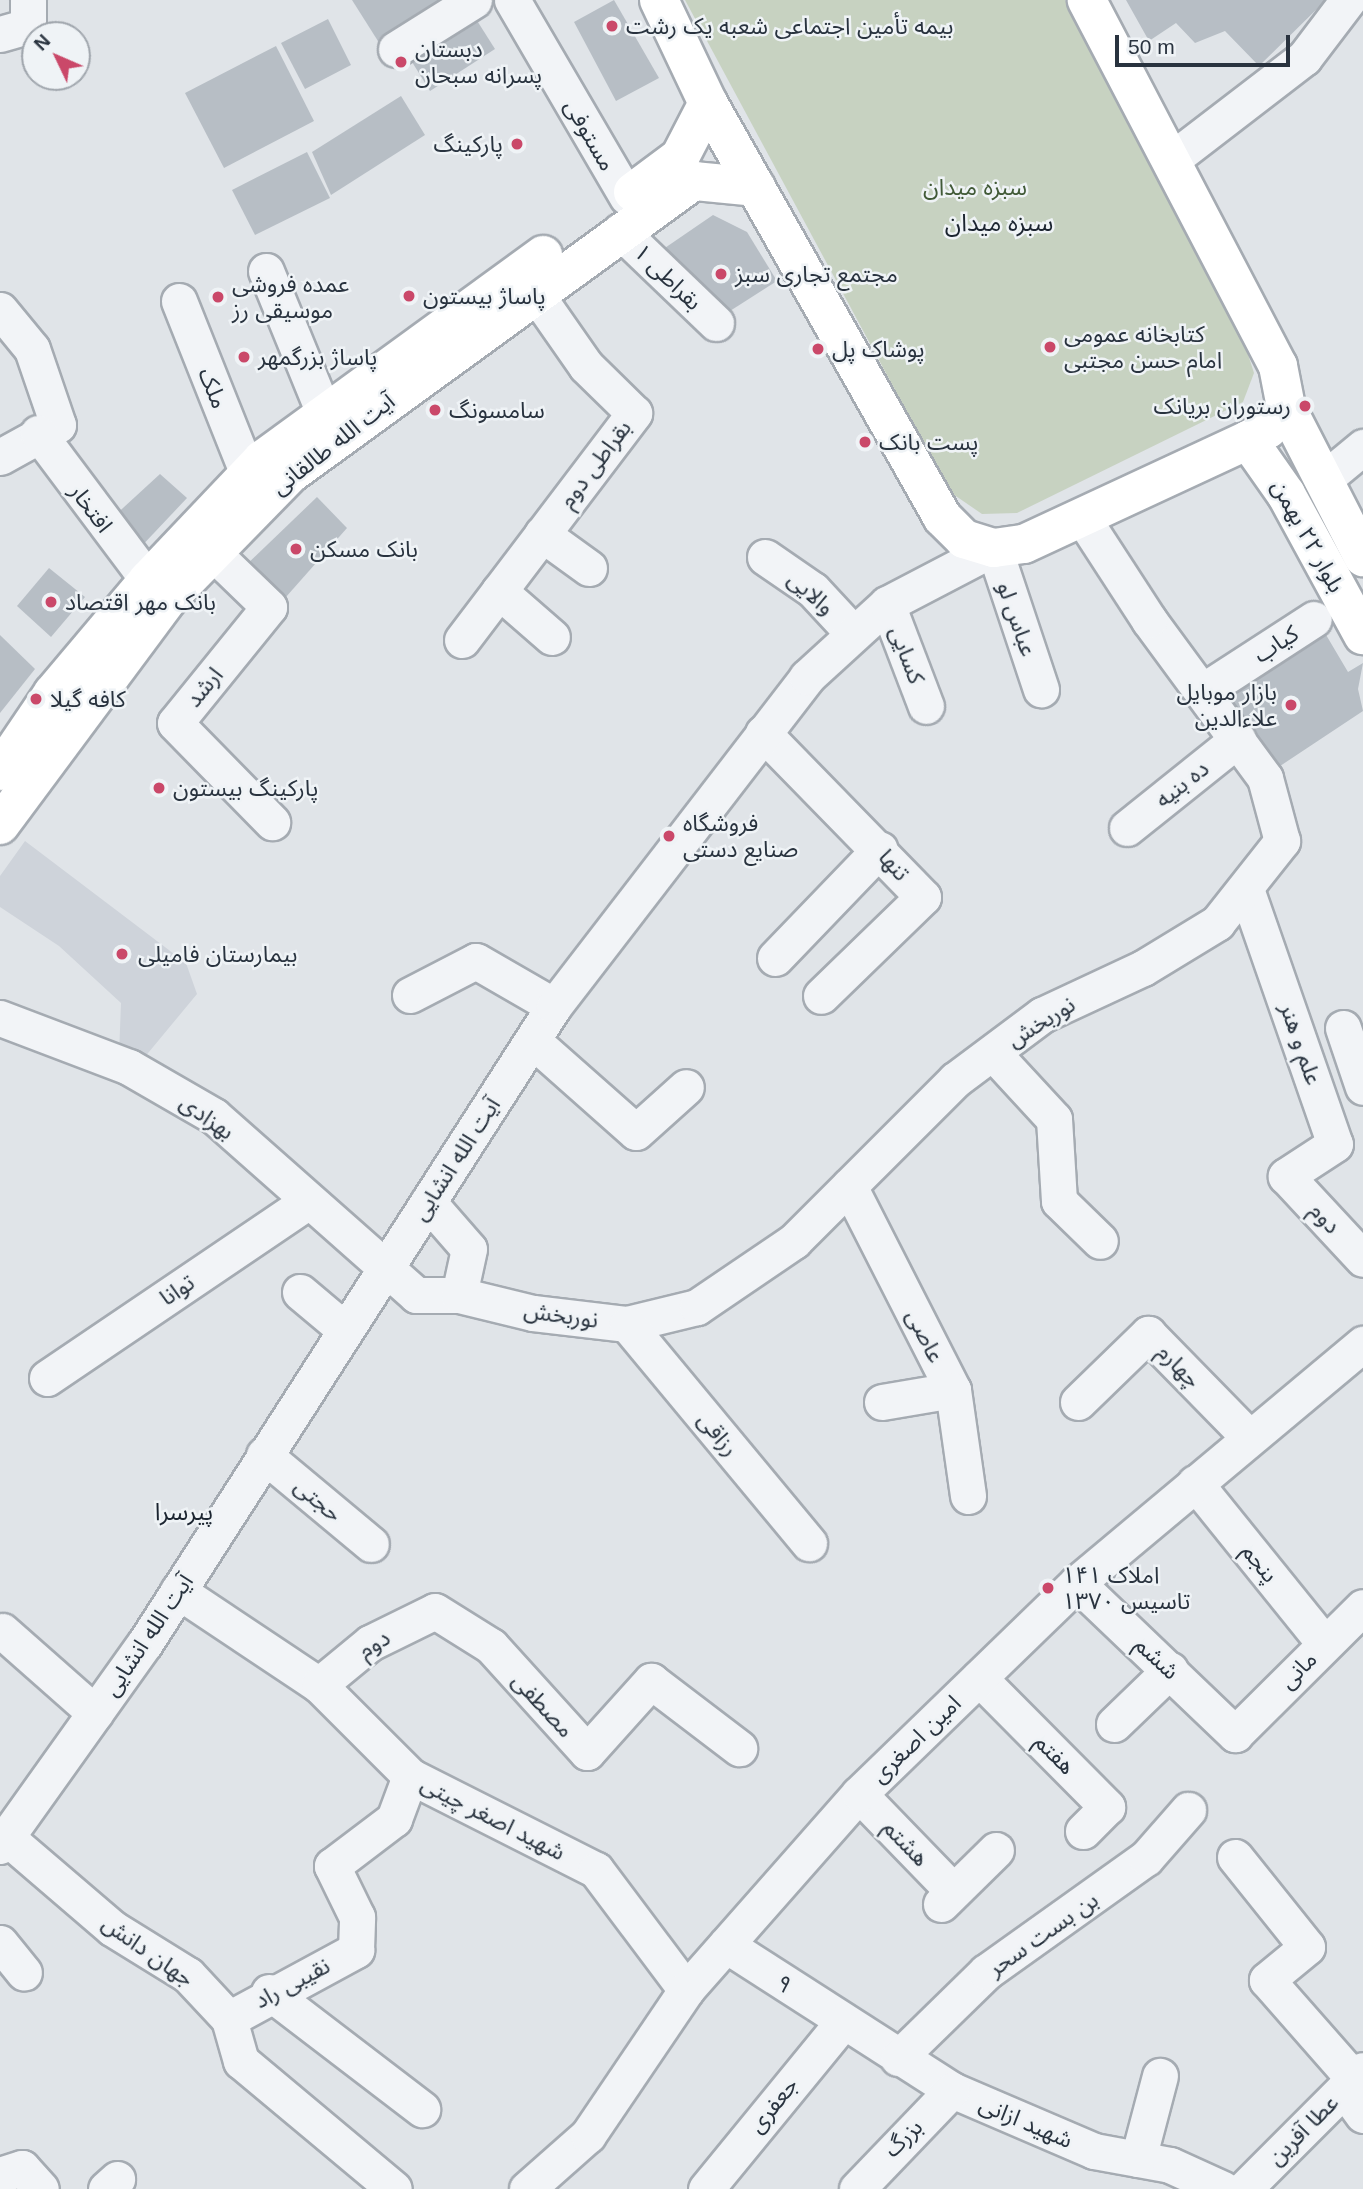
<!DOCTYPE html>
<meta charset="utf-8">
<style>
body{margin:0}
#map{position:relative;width:1363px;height:2189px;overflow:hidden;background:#e0e4e8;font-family:Arial,"Noto Sans Arabic",sans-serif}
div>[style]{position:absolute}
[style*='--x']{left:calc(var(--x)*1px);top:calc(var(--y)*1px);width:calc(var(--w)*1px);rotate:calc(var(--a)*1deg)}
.built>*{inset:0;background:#ced3da}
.green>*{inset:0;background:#c7d2c1}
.building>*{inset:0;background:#b7bec5}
.roads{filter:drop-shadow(2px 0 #a5abb2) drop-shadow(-2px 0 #a5abb2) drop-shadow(0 2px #a5abb2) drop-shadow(0 -2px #a5abb2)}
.minor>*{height:35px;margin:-17.5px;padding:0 17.5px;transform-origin:17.5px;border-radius:17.5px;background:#f2f4f7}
.major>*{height:38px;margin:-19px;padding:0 19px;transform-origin:19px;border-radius:19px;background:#fff}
.dots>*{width:19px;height:19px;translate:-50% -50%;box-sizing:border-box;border:4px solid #eff3f6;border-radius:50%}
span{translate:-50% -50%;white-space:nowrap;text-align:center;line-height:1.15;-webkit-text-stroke:5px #eff3f6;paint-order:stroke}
.poi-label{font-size:23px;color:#29333f}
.left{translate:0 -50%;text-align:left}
.right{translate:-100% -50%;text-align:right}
.street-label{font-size:23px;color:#29333f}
.park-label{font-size:23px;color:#415a37}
.neighbourhood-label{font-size:24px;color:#1b2430}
.north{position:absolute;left:21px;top:21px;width:70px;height:70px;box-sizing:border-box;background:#eff3f6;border:2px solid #a0a6ad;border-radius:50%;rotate:314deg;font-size:19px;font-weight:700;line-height:28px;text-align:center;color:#29333f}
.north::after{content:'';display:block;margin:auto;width:24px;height:32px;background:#ca4869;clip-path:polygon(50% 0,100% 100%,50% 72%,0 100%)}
.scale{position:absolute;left:1115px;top:35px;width:175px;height:32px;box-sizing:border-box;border:4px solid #29333f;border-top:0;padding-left:9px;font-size:21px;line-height:24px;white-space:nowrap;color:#29333f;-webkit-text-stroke:5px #eff3f6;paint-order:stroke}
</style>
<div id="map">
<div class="built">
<div style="clip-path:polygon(25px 841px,186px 963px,197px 994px,139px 1064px,119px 1055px,121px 1003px,59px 946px,0 907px,0 876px)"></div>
</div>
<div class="green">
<div style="clip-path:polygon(685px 0,1065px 0,1246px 348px,1254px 373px,1243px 402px,1017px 513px,982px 514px,950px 492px)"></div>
</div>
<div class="building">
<div style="clip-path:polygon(352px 0,461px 0,383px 49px)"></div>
<div style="clip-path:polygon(614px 0,659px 78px,616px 101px,574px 22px)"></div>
<div style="clip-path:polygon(1126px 0,1326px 0,1259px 66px,1225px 31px,1195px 43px,1176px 23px,1149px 41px)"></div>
<div style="clip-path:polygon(469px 8px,495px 49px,430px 91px,404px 49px)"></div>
<div style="clip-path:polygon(328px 19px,351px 65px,305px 89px,281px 43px)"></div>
<div style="clip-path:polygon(276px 46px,314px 121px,224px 168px,185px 93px)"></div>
<div style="clip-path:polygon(401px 96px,425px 135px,331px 195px,312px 152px)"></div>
<div style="clip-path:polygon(307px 152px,330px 198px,255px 235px,232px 190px)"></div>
<div style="clip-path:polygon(713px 215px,747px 232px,777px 281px,719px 318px,659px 252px)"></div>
<div style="clip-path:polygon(160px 474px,187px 498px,137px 551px,111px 519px)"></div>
<div style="clip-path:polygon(317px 497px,347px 528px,278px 606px,241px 570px)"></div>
<div style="clip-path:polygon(49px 568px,85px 597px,51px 637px,17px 606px)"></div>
<div style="clip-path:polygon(1319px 623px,1348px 672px,1363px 663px,1358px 689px,1363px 711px,1268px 774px,1209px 691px)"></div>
<div style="clip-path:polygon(0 635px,35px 669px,0 713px)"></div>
</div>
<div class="roads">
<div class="minor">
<div style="--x:512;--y:0;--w:228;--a:59.7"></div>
<div style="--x:0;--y:34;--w:29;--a:-16"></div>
<div style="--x:28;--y:26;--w:26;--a:-90"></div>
<div style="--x:396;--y:49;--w:92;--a:-32.1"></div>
<div style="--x:1171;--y:160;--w:168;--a:-37.5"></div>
<div style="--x:1304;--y:58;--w:73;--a:-52.8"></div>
<div style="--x:620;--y:231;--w:133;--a:43.8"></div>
<div style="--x:266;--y:271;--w:153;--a:67.8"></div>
<div style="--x:179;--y:301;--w:186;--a:68.3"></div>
<div style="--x:0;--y:310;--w:50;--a:50.6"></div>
<div style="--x:32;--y:349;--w:80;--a:71.1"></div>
<div style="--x:58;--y:425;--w:66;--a:151.1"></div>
<div style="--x:38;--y:433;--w:184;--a:53.2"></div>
<div style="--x:1323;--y:480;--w:52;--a:-39.5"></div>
<div style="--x:542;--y:534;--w:58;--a:35.9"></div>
<div style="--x:210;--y:550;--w:82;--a:44"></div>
<div style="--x:269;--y:607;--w:149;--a:129"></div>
<div style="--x:175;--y:723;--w:139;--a:45.6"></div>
<div style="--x:765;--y:557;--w:58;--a:34.5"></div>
<div style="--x:813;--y:590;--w:59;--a:47.1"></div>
<div style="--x:499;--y:591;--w:70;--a:41"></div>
<div style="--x:887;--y:604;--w:109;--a:69.1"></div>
<div style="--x:462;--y:640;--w:285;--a:-52.8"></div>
<div style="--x:634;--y:413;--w:67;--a:-135.6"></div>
<div style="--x:586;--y:366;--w:89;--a:-124.9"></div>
<div style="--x:1203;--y:691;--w:132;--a:-33"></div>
<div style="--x:763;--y:733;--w:229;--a:45.7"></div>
<div style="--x:923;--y:897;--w:142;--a:135.9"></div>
<div style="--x:1127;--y:828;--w:142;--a:-38.7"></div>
<div style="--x:1246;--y:889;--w:270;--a:70.8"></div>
<div style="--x:1335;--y:1144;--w:59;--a:146.9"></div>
<div style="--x:1286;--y:1176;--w:113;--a:47.1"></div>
<div style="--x:775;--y:958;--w:151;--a:-46.1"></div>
<div style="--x:410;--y:995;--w:74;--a:-27.3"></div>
<div style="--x:476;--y:961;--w:90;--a:30"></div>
<div style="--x:0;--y:1018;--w:138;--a:20.8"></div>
<div style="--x:129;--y:1067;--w:98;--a:30"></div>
<div style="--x:214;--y:1116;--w:270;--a:41.5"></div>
<div style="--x:416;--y:1295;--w:43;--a:0"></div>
<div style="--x:459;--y:1295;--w:76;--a:13.7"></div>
<div style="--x:533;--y:1313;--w:95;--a:6.7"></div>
<div style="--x:627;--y:1324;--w:72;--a:-13.7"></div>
<div style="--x:697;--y:1307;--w:117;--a:-34.2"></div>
<div style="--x:794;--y:1241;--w:228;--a:-45"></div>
<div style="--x:955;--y:1080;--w:109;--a:-36.8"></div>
<div style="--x:1042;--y:1015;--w:111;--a:-25"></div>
<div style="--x:1143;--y:968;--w:87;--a:-31.3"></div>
<div style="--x:1217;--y:923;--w:105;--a:-51.6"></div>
<div style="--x:1282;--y:841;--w:65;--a:-105.1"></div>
<div style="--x:1265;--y:778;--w:196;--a:-126.3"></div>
<div style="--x:1149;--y:620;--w:123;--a:-123"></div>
<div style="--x:1343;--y:1028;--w:62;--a:71.3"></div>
<div style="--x:533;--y:1041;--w:137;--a:41.5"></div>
<div style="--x:636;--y:1132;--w:67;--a:-42"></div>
<div style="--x:993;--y:1053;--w:90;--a:47.3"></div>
<div style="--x:1054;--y:1119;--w:82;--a:86.5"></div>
<div style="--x:1059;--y:1201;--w:57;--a:44.3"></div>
<div style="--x:849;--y:1186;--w:229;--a:63"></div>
<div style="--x:953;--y:1390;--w:107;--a:81.9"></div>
<div style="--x:428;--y:1202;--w:62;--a:48.9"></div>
<div style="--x:469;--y:1249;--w:47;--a:102.3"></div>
<div style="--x:300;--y:1292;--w:57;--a:40.1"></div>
<div style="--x:627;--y:1324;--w:285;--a:50.3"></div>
<div style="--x:47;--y:1378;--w:315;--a:-34.1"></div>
<div style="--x:882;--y:1402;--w:72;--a:-9.6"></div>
<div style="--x:1078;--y:1402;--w:98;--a:-44.2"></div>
<div style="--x:1148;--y:1334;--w:144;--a:45.6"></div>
<div style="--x:264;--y:1455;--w:139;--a:39.8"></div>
<div style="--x:1195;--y:1483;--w:206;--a:51.1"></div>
<div style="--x:1077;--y:1583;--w:219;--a:43.7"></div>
<div style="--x:1235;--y:1734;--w:180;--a:-44.8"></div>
<div style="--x:178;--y:1591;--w:169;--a:33.7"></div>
<div style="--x:319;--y:1685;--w:129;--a:45"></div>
<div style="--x:410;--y:1776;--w:208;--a:26.8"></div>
<div style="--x:596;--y:1870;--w:150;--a:53.1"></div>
<div style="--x:2;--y:1631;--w:124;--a:41.4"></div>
<div style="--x:979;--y:1678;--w:182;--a:45.2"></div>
<div style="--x:1107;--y:1807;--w:34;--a:135"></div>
<div style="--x:319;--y:1685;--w:66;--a:-39.5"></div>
<div style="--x:370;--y:1643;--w:72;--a:-26.2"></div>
<div style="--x:435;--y:1611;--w:66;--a:32"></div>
<div style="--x:491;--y:1646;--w:143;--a:47.8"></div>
<div style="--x:587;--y:1752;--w:96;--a:-48"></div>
<div style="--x:651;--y:1681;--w:111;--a:37.3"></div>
<div style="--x:1114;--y:1724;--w:78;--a:-44"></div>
<div style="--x:859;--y:1794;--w:135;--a:45.9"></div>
<div style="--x:6;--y:1837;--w:140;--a:40.6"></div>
<div style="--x:112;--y:1928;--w:89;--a:31.7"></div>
<div style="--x:188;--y:1975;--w:60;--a:47"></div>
<div style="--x:229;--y:2019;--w:44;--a:74.1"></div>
<div style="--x:241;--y:2061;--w:199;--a:39.9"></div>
<div style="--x:0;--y:1846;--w:249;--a:-54.5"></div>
<div style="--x:145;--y:1643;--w:757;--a:-57.3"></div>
<div style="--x:554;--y:1006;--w:415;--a:-52.4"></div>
<div style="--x:807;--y:677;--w:108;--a:-42.4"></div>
<div style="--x:887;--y:604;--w:121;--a:-27.6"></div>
<div style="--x:994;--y:548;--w:149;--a:71.6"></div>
<div style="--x:1235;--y:1857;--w:115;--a:51.3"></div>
<div style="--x:1307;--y:1947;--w:52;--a:140.5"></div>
<div style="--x:1267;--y:1980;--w:132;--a:48.7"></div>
<div style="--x:941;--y:1904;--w:77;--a:-44.5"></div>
<div style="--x:0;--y:1943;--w:38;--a:51"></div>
<div style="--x:726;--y:1945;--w:269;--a:32.7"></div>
<div style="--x:952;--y:2090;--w:155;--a:23.2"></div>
<div style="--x:1094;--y:2151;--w:77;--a:10.4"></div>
<div style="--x:1170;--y:2165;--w:58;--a:24.4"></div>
<div style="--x:269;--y:1992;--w:193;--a:37.4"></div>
<div style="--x:229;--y:2019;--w:145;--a:-28.5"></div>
<div style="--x:356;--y:1950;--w:33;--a:-88"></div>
<div style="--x:357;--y:1917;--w:57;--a:-116.1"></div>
<div style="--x:332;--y:1866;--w:78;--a:-37.2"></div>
<div style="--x:394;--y:1819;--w:46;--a:-69.6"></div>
<div style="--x:898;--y:2058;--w:123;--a:-44.3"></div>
<div style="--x:986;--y:1972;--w:196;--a:-35.5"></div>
<div style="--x:1146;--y:1858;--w:64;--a:-48.8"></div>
<div style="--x:1344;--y:2089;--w:32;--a:54"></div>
<div style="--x:1138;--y:2159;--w:86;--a:-75.2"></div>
<div style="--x:0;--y:2175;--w:23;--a:-18"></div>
<div style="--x:22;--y:2168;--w:28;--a:48"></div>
<div style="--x:106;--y:2189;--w:15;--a:-42"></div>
<div style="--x:527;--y:2189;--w:81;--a:-41.5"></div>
<div style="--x:588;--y:2135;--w:175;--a:-55.9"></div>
<div style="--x:686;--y:1990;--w:261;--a:-48.6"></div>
<div style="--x:859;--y:1794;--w:303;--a:-44.1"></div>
<div style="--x:1077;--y:1583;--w:373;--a:-39.9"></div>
<div style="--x:706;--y:2189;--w:215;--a:-50.7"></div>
<div style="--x:857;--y:2189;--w:137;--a:-46.2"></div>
<div style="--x:1244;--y:2189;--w:168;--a:-45"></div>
</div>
<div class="major">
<div style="--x:659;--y:0;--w:114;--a:64.6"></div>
<div style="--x:708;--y:103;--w:476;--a:60.5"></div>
<div style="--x:942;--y:517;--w:31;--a:45"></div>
<div style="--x:964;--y:539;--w:31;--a:17"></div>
<div style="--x:994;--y:548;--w:30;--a:-8"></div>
<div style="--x:1024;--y:544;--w:247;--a:-24.9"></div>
<div style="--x:1248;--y:440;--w:23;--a:-29"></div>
<div style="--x:1268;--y:429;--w:28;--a:-51"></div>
<div style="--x:1286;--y:407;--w:42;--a:-101"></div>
<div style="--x:1278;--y:366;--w:413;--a:-117.6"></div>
<div style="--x:633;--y:192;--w:59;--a:-36.7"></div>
<div style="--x:680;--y:157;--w:61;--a:-62.6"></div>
<div style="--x:1286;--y:407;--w:169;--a:62.8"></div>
<div style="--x:1248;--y:440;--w:66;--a:54.9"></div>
<div style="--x:1286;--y:494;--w:161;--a:61.4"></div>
<div style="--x:0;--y:771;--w:94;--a:-55.8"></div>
<div style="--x:53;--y:693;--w:148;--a:-49.9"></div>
<div style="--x:148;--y:580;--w:166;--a:-46.5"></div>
<div style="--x:262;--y:460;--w:348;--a:-36.1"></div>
<div style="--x:0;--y:825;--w:280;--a:-53.4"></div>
<div style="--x:167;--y:600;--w:176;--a:-45.7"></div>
<div style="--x:290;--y:474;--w:499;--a:-36"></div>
<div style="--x:694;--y:181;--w:62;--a:5.5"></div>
</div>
</div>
<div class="dots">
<div style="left:612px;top:26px;background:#ca4869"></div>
<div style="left:401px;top:62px;background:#ca4869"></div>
<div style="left:517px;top:144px;background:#ca4869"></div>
<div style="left:721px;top:274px;background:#ca4869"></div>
<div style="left:409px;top:296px;background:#ca4869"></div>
<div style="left:218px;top:297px;background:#ca4869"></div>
<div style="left:1050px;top:347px;background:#ca4869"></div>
<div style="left:818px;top:349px;background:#ca4869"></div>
<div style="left:244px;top:357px;background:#ca4869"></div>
<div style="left:1305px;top:406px;background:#ca4869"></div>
<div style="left:435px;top:410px;background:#ca4869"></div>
<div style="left:865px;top:442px;background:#ca4869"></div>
<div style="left:296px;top:549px;background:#ca4869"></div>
<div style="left:51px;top:602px;background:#ca4869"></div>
<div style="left:36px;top:699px;background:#ca4869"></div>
<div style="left:1291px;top:705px;background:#ca4869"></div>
<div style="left:159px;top:788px;background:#ca4869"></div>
<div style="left:669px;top:836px;background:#ca4869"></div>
<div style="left:122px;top:954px;background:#ca4869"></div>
<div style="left:1048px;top:1588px;background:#ca4869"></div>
</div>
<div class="poi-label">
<span class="left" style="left:626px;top:26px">بیمه تأمین اجتماعی شعبه یک رشت</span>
<span class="left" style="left:415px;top:62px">دبستان<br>پسرانه سبحان</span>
<span class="right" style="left:503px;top:144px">پارکینگ</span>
<span class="left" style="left:735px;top:274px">مجتمع تجاری سبز</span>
<span class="left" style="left:232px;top:297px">عمده فروشی<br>موسیقی رز</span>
<span class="left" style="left:423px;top:296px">پاساژ بیستون</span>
<span class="left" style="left:1064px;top:347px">کتابخانه عمومی<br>امام حسن مجتبی</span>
<span class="left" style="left:832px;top:349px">پوشاک پل</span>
<span class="left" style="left:258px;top:357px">پاساژ بزرگمهر</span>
<span class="right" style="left:1291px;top:406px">رستوران بریانک</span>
<span class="left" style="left:449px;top:410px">سامسونگ</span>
<span class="left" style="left:879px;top:442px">پست بانک</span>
<span class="left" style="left:310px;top:549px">بانک مسکن</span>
<span class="left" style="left:65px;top:602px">بانک مهر اقتصاد</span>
<span class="right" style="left:1277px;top:705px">بازار موبایل<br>علاءالدین</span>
<span class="left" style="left:50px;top:699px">کافه گیلا</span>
<span class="left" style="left:173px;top:788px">پارکینگ بیستون</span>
<span class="left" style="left:683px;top:836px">فروشگاه<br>صنایع دستی</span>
<span class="left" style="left:138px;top:954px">بیمارستان فامیلی</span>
<span class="left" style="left:1062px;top:1588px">املاک ۱۴۱<br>تاسیس ۱۳۷۰</span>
</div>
<div class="street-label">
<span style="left:590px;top:135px;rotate:60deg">مستوفی</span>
<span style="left:668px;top:277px;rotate:44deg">بقراطی ۱</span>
<span style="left:213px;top:388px;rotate:68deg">ملک</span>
<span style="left:333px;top:444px;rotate:-38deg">آیت الله طالقانی</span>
<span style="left:595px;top:464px;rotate:-53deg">بقراطی دوم</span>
<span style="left:91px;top:508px;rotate:53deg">افتخار</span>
<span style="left:1308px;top:536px;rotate:61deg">بلوار ۲۲ بهمن</span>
<span style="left:811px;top:593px;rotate:41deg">والایی</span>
<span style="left:1017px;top:619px;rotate:71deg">عباس لو</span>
<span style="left:1276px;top:644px;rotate:-33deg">کیاب</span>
<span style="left:907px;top:655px;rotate:69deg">کسایی</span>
<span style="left:204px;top:687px;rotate:-51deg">ارشد</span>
<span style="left:1182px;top:784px;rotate:-38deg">ده بنیه</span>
<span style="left:894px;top:865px;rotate:48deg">تنها</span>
<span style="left:1041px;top:1022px;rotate:-32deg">نوربخش</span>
<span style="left:1301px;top:1044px;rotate:71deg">علم و هنر</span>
<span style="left:207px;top:1117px;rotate:35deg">بهزادی</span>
<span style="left:456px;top:1159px;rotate:-57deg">آیت الله انشایی</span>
<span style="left:1325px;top:1218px;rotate:47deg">دوم</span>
<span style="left:177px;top:1290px;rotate:-34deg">توانا</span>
<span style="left:561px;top:1315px;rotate:8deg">نوربخش</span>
<span style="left:925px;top:1336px;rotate:63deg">عاصی</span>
<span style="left:1179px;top:1366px;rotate:46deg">چهارم</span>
<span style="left:718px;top:1434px;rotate:50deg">رزاقی</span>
<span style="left:318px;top:1500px;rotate:40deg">حجتی</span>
<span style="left:1260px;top:1563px;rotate:51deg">پنجم</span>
<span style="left:148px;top:1635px;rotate:-56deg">آیت الله انشایی</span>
<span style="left:374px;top:1644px;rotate:-32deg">دوم</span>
<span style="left:1157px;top:1658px;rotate:43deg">ششم</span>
<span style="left:1298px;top:1670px;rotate:-45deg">مانی</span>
<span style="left:543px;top:1705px;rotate:47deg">مصطفی</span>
<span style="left:916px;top:1739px;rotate:-44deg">امین اصغری</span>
<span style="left:1055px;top:1754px;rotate:45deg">هفتم</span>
<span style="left:493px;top:1818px;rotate:27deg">شهید اصغر چیتی</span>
<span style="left:906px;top:1843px;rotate:46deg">هشتم</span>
<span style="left:1043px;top:1934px;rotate:-35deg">بن بست سحر</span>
<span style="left:148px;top:1951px;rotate:35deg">جهان دانش</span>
<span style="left:292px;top:1983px;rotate:-28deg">نقیبی راد</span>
<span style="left:784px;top:1984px;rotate:34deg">۹</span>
<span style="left:773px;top:2105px;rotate:-51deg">جعفری</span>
<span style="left:1026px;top:2122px;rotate:23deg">شهید ازانی</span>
<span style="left:1303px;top:2130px;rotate:-45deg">عطا آفرین</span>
<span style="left:903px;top:2138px;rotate:-44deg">بزرگ</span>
</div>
<div class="park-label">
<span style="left:975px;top:187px">سبزه میدان</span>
</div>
<div class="neighbourhood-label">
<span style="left:999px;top:223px">سبزه میدان</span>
<span style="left:184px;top:1512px">پیرسرا</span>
</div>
<div class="north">N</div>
<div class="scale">50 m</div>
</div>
